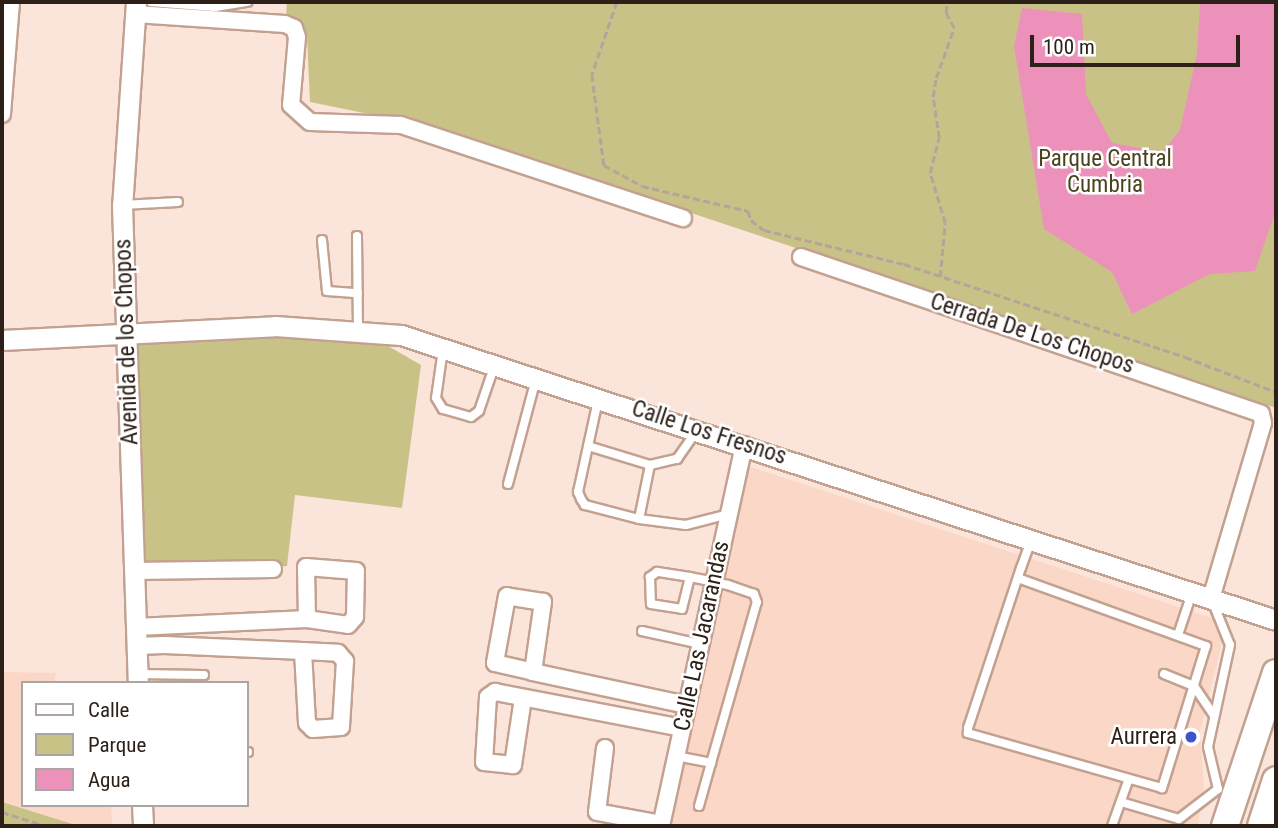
<!DOCTYPE html>
<style>
body{margin:0}
#map{position:relative;width:1278px;height:828px;overflow:hidden;background:#fbe5da;font-family:"Roboto Condensed",sans-serif}
div>[style]{position:absolute}
[style*='--x']{left:calc(var(--x)*1px);top:calc(var(--y)*1px);width:calc(var(--w)*1px);rotate:calc(var(--a)*1deg)}
.built>*{inset:0;background:#fad7c6}
.green>*{inset:0;background:#c9c286}
.water>*{inset:0;background:#eb91ba}
.path>*{height:2.5px;margin-top:-1.25px;transform-origin:0;background:repeating-linear-gradient(90deg,#b6a39a 0 7px,transparent 0 10.5px)}
.roads{filter:drop-shadow(2px 0 #c3a190) drop-shadow(-2px 0 #c3a190) drop-shadow(0 2px #c3a190) drop-shadow(0 -2px #c3a190)}
.service>*{height:8px;margin:-4px;padding:0 4px;transform-origin:4px;border-radius:4px;background:#fff}
.minor>*{height:16px;margin:-8px;padding:0 8px;transform-origin:8px;border-radius:8px;background:#fff}
.tertiary>*{height:19px;margin:-9.5px;padding:0 9.5px;transform-origin:9.5px;border-radius:9.5px;background:#fff}
.primary>*{height:26px;margin:-13px;padding:0 13px;transform-origin:13px;border-radius:13px;background:#fff}
.trunk>*{height:26px;margin:-13px;padding:0 13px;transform-origin:13px;border-radius:13px;background:#fff}
.dots>*{width:19px;height:19px;translate:-50% -50%;box-sizing:border-box;border:4px solid #fff;border-radius:50%}
span{translate:-50% -50%;white-space:nowrap;text-align:center;line-height:1.15;-webkit-text-stroke:5px #fff;paint-order:stroke}
.park-label{font-size:23px;color:#48431b}
.street-label{font-size:23px;color:#2d2019}
.poi-label{font-size:23px;color:#2d2019}
.right{translate:-100% -50%;text-align:right}
.frame{position:absolute;inset:0;border:4px solid #2d2019;pointer-events:none}
.legend{position:absolute;left:21px;top:681px;width:228px;height:126px;box-sizing:border-box;background:#fff;border:2px solid #aba6a3;margin:0;padding:9px 12px;list-style:none;font-size:21px;color:#2d2019}
.legend li{display:flex;align-items:center;gap:14px;height:35px}
.legend b{width:35px;border:2px solid #aba6a3}
.scale{position:absolute;left:1030px;top:35px;width:210px;height:32px;box-sizing:border-box;border:4px solid #2d2019;border-top:0;padding-left:9px;font-size:21px;line-height:24px;white-space:nowrap;color:#2d2019;-webkit-text-stroke:5px #fff;paint-order:stroke}
</style>
<div id="map">
<div class="built">
<div style="clip-path:polygon(748px 466px,1215px 619px,1223px 639px,1200px 732px,1204px 785px,1198px 826px,671px 826px)"></div>
<div style="clip-path:polygon(2px 672px,56px 673px,54px 683px,23px 683px,23px 805px,111px 805px,112px 826px,79px 826px,2px 802px)"></div>
</div>
<div class="green">
<div style="clip-path:polygon(287px 2px,1276px 2px,1276px 408px,433px 127px,310px 102px,307px 36px,298px 20px,286px 16px)"></div>
<div style="clip-path:polygon(274px 334px,388px 346px,421px 365px,402px 508px,295px 495px,287px 566px,144px 568px,137px 335px)"></div>
<div style="clip-path:polygon(2px 802px,79px 826px,2px 826px)"></div>
</div>
<div class="water">
<div style="clip-path:polygon(1200px 2px,1276px 2px,1276px 210px,1255px 271px,1210px 274px,1132px 314px,1112px 272px,1044px 229px,1014px 46px,1022px 8px,1082px 14px,1086px 94px,1112px 143px,1162px 152px,1180px 130px,1197px 54px)"></div>
</div>
<div class="path">
<div style="--x:617;--y:2;--w:77;--a:108.9"></div>
<div style="--x:592;--y:75;--w:91;--a:82.4"></div>
<div style="--x:604;--y:165;--w:43;--a:28.9"></div>
<div style="--x:642;--y:186;--w:109;--a:13.3"></div>
<div style="--x:748;--y:211;--w:9;--a:72"></div>
<div style="--x:751;--y:220;--w:16;--a:38"></div>
<div style="--x:764;--y:230;--w:144;--a:13.7"></div>
<div style="--x:904;--y:264;--w:296;--a:18.3"></div>
<div style="--x:1185;--y:357;--w:97;--a:21"></div>
<div style="--x:940;--y:277;--w:54;--a:-84.7"></div>
<div style="--x:945;--y:223;--w:52;--a:-106.7"></div>
<div style="--x:930;--y:173;--w:36;--a:-76"></div>
<div style="--x:939;--y:138;--w:41;--a:-98.3"></div>
<div style="--x:933;--y:97;--w:19;--a:-81"></div>
<div style="--x:936;--y:78;--w:53;--a:-70.2"></div>
<div style="--x:954;--y:28;--w:17;--a:-118"></div>
<div style="--x:946;--y:13;--w:11;--a:-85"></div>
<div style="--x:2;--y:812;--w:46;--a:17.7"></div>
</div>
<div class="roads">
<div class="service">
<div style="--x:151;--y:2;--w:64;--a:4.5"></div>
<div style="--x:215;--y:7;--w:33;--a:-9"></div>
<div style="--x:122;--y:205;--w:56;--a:-3.1"></div>
<div style="--x:357;--y:236;--w:94;--a:89.4"></div>
<div style="--x:322;--y:240;--w:51;--a:84.4"></div>
<div style="--x:327;--y:291;--w:31;--a:4"></div>
<div style="--x:443;--y:349;--w:49;--a:98.1"></div>
<div style="--x:436;--y:398;--w:13;--a:58"></div>
<div style="--x:443;--y:409;--w:29;--a:16"></div>
<div style="--x:471;--y:417;--w:10;--a:-37"></div>
<div style="--x:479;--y:411;--w:50;--a:-71.2"></div>
<div style="--x:588;--y:446;--w:65;--a:17"></div>
<div style="--x:650;--y:465;--w:55;--a:101.5"></div>
<div style="--x:639;--y:519;--w:56;--a:-165.5"></div>
<div style="--x:585;--y:505;--w:7;--a:-124"></div>
<div style="--x:581;--y:499;--w:8;--a:-113"></div>
<div style="--x:578;--y:492;--w:94;--a:-77.7"></div>
<div style="--x:650;--y:465;--w:28;--a:-13"></div>
<div style="--x:677;--y:459;--w:32;--a:-55"></div>
<div style="--x:508;--y:484;--w:109;--a:-75.1"></div>
<div style="--x:639;--y:519;--w:47;--a:7.3"></div>
<div style="--x:686;--y:525;--w:44;--a:-14.3"></div>
<div style="--x:1018;--y:578;--w:200;--a:19.9"></div>
<div style="--x:1206;--y:646;--w:149;--a:107.2"></div>
<div style="--x:1162;--y:788;--w:202;--a:-164.2"></div>
<div style="--x:968;--y:733;--w:5;--a:-90"></div>
<div style="--x:968;--y:728;--w:169;--a:-71.7"></div>
<div style="--x:1021;--y:568;--w:30;--a:-70"></div>
<div style="--x:1213;--y:603;--w:45;--a:68"></div>
<div style="--x:1230;--y:645;--w:104;--a:102.2"></div>
<div style="--x:1208;--y:747;--w:43;--a:76.6"></div>
<div style="--x:642;--y:631;--w:59;--a:12.6"></div>
<div style="--x:1178;--y:635;--w:44;--a:-71.6"></div>
<div style="--x:138;--y:674;--w:66;--a:0.9"></div>
<div style="--x:1164;--y:674;--w:32;--a:22"></div>
<div style="--x:1194;--y:686;--w:36;--a:56"></div>
<div style="--x:247;--y:752;--w:1;--a:0"></div>
<div style="--x:676;--y:756;--w:36;--a:11"></div>
<div style="--x:711;--y:763;--w:167;--a:-74.1"></div>
<div style="--x:757;--y:602;--w:9;--a:-111"></div>
<div style="--x:754;--y:594;--w:28;--a:-161"></div>
<div style="--x:728;--y:585;--w:14;--a:-168"></div>
<div style="--x:714;--y:582;--w:9;--a:-167"></div>
<div style="--x:705;--y:580;--w:15;--a:-169"></div>
<div style="--x:690;--y:577;--w:33;--a:-171"></div>
<div style="--x:657;--y:572;--w:9;--a:144"></div>
<div style="--x:650;--y:577;--w:27;--a:88"></div>
<div style="--x:651;--y:604;--w:31;--a:9"></div>
<div style="--x:682;--y:609;--w:33;--a:-76"></div>
<div style="--x:1121;--y:802;--w:60;--a:16.3"></div>
<div style="--x:1179;--y:819;--w:49;--a:-37.6"></div>
<div style="--x:699;--y:806;--w:45;--a:-74.4"></div>
<div style="--x:1112;--y:826;--w:48;--a:-70.4"></div>
</div>
<div class="minor">
<div style="--x:135;--y:14;--w:150;--a:3.8"></div>
<div style="--x:285;--y:24;--w:10;--a:24"></div>
<div style="--x:294;--y:28;--w:9;--a:72"></div>
<div style="--x:297;--y:37;--w:68;--a:95"></div>
<div style="--x:291;--y:105;--w:25;--a:42"></div>
<div style="--x:310;--y:122;--w:91;--a:1.9"></div>
<div style="--x:401;--y:125;--w:297;--a:18.3"></div>
<div style="--x:2;--y:114;--w:112;--a:-85.4"></div>
<div style="--x:801;--y:257;--w:486;--a:18.8"></div>
<div style="--x:1261;--y:414;--w:9;--a:77"></div>
<div style="--x:1263;--y:423;--w:184;--a:106.5"></div>
<div style="--x:135;--y:571;--w:138;--a:-0.8"></div>
<div style="--x:136;--y:627;--w:171;--a:-2.7"></div>
<div style="--x:307;--y:619;--w:41;--a:8.3"></div>
<div style="--x:348;--y:625;--w:11;--a:-49"></div>
<div style="--x:355;--y:617;--w:46;--a:-88.8"></div>
<div style="--x:356;--y:571;--w:50;--a:-175.4"></div>
<div style="--x:306;--y:567;--w:52;--a:88.9"></div>
<div style="--x:137;--y:646;--w:27;--a:-2"></div>
<div style="--x:164;--y:645;--w:139;--a:2.5"></div>
<div style="--x:303;--y:651;--w:35;--a:3"></div>
<div style="--x:338;--y:653;--w:11;--a:49"></div>
<div style="--x:345;--y:661;--w:66;--a:93.5"></div>
<div style="--x:341;--y:727;--w:28;--a:176"></div>
<div style="--x:313;--y:729;--w:8;--a:-135"></div>
<div style="--x:307;--y:723;--w:72;--a:-93.2"></div>
<div style="--x:533;--y:672;--w:71;--a:-81.9"></div>
<div style="--x:543;--y:602;--w:36;--a:-171"></div>
<div style="--x:507;--y:596;--w:68;--a:100.2"></div>
<div style="--x:495;--y:663;--w:39;--a:13"></div>
<div style="--x:533;--y:672;--w:157;--a:12.1"></div>
<div style="--x:523;--y:698;--w:68;--a:98.5"></div>
<div style="--x:513;--y:765;--w:29;--a:-174"></div>
<div style="--x:484;--y:762;--w:65;--a:-86.5"></div>
<div style="--x:488;--y:697;--w:9;--a:-36"></div>
<div style="--x:495;--y:692;--w:190;--a:10.9"></div>
<div style="--x:605;--y:748;--w:64;--a:97.1"></div>
<div style="--x:597;--y:812;--w:65;--a:10.6"></div>
<div style="--x:661;--y:826;--w:390;--a:-77.7"></div>
</div>
<div class="tertiary">
<div style="--x:136;--y:2;--w:203;--a:93.9"></div>
<div style="--x:122;--y:205;--w:478;--a:88.1"></div>
<div style="--x:2;--y:340;--w:273;--a:-2.9"></div>
<div style="--x:275;--y:326;--w:126;--a:4.1"></div>
<div style="--x:401;--y:335;--w:920;--a:18.04"></div>
<div style="--x:142;--y:805;--w:21;--a:87"></div>
</div>
<div class="primary">
<div style="--x:1225;--y:826;--w:161;--a:-71.6"></div>
</div>
<div class="trunk">
<div style="--x:1261;--y:826;--w:48;--a:-71.9"></div>
</div>
</div>
<div class="dots">
<div style="left:1191px;top:737px;background:#3c56c8"></div>
</div>
<div class="park-label">
<span style="left:1105px;top:172px">Parque Central<br>Cumbria</span>
</div>
<div class="street-label">
<span style="left:1032px;top:334px;rotate:18deg">Cerrada De Los Chopos</span>
<span style="left:127px;top:342px;rotate:-92deg">Avenida de los Chopos</span>
<span style="left:709px;top:433px;rotate:18deg">Calle Los Fresnos</span>
<span style="left:702px;top:636px;rotate:-78deg">Calle Las Jacarandas</span>
</div>
<div class="poi-label">
<span class="right" style="left:1177px;top:737px">Aurrera</span>
</div>
<div class="frame"></div>
<ul class="legend">
<li><b style="height:9px;background:#fff"></b>Calle</li>
<li><b style="height:19px;background:#c9c286"></b>Parque</li>
<li><b style="height:19px;background:#eb91ba"></b>Agua</li>
</ul>
<div class="scale">100 m</div>
</div>
